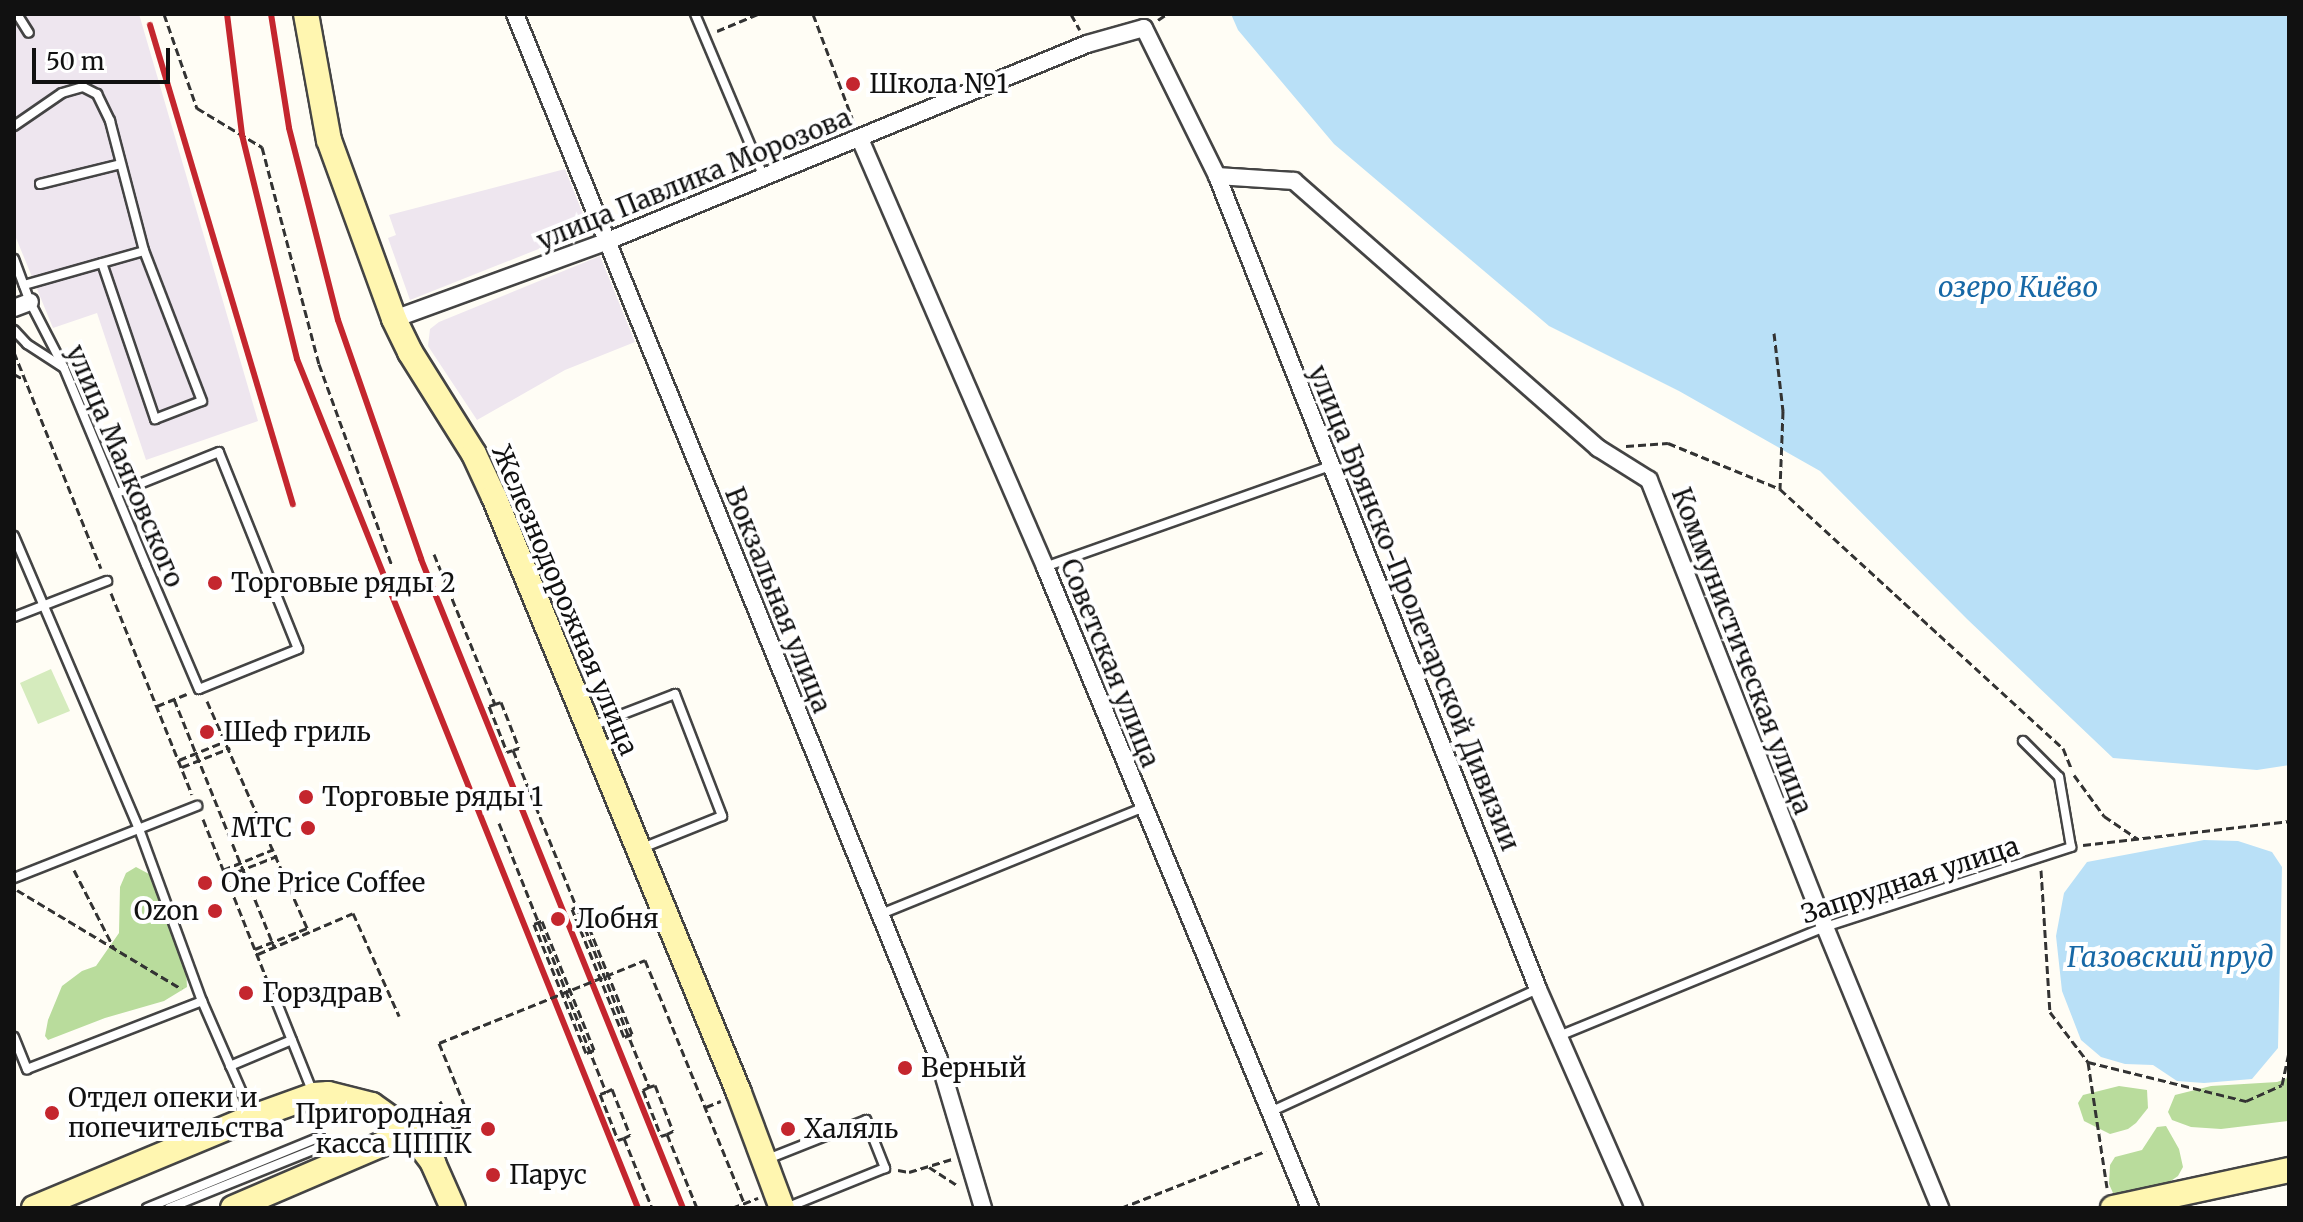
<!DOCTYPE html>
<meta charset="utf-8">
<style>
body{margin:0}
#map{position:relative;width:2303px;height:1222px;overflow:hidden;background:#fffdf5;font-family:Merriweather,serif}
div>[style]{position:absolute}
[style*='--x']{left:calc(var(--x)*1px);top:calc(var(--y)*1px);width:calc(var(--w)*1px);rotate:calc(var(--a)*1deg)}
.industrial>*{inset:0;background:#eee6ef}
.green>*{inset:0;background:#d5ebbd}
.forest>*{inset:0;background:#b9dc9c}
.water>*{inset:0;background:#b9e0f7}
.path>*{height:3px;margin-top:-1.5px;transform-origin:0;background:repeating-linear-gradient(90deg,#333 0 8px,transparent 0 12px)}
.roads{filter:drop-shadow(2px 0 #444) drop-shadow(-2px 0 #444) drop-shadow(0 2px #444) drop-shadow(0 -2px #444)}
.lane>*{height:8px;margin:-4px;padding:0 4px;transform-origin:4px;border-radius:4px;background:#fff}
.street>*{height:16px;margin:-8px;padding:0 8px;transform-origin:8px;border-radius:8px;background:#fff}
.secondary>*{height:24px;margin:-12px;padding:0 12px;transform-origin:12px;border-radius:12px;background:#fff6b0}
.rail>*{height:6px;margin:-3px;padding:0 3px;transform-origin:3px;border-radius:3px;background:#c4262e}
.path-bridge>*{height:3px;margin-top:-1.5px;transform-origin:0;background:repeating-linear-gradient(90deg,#333 0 8px,transparent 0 12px)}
.dots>*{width:22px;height:22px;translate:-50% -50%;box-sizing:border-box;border:4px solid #fff;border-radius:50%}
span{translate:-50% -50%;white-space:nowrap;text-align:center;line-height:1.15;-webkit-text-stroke:8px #fff;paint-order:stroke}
.poi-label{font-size:26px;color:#111}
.left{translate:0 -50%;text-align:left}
.right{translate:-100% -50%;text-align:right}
.street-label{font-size:26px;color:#111}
.water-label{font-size:28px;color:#1768a6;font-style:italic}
.frame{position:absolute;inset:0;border:16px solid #111;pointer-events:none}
.scale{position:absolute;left:32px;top:48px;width:138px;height:36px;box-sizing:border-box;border:4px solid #111;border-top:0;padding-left:10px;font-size:24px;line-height:28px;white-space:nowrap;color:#111;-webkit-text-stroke:6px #fff;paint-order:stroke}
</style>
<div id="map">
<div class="industrial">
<div style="clip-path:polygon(14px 14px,139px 14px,258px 421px,146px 460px,97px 313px,53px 328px,14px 233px)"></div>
<div style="clip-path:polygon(565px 169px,589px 229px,410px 300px,388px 238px,396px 235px,389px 215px)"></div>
<div style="clip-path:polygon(600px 256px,635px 342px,565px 370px,477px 420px,428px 346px,430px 329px,439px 322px)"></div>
</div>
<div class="green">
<div style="clip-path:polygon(51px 669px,70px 711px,38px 724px,20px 683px)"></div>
</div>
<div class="forest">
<div style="clip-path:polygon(136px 867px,149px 874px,186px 969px,187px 987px,164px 1001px,105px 1018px,48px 1040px,45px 1036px,48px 1020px,62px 986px,82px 971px,96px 966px,119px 933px,120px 887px,126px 873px)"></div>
<div style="clip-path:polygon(2289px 1073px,2289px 1121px,2221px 1129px,2191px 1127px,2172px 1120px,2168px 1112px,2175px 1095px,2211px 1086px,2277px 1082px,2286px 1079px)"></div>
<div style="clip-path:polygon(2119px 1086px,2147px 1090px,2148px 1108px,2136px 1123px,2128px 1129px,2110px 1134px,2084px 1121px,2078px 1103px,2083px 1095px)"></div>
<div style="clip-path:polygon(2166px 1126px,2179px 1149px,2183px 1167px,2178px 1176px,2162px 1187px,2123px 1194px,2113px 1193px,2109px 1184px,2110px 1165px,2115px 1157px,2142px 1150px,2157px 1127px)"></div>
</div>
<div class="water">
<div style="clip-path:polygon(1231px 14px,2289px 14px,2289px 765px,2257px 770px,2113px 758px,1967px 619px,1820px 471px,1679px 391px,1549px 326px,1334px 144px,1238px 30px)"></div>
<div style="clip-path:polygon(2204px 840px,2238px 841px,2272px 852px,2282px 867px,2278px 1048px,2252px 1079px,2204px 1083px,2177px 1081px,2153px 1065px,2125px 1064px,2101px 1057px,2081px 1040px,2062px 991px,2056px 936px,2064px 893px,2087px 862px)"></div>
</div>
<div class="path">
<div style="--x:164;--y:14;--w:100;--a:70.7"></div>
<div style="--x:197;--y:108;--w:76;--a:31"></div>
<div style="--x:262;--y:147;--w:224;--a:75.3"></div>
<div style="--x:319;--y:364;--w:215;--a:70.1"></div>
<div style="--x:813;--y:14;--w:116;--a:69.4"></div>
<div style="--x:1071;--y:14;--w:18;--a:61"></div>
<div style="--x:1158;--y:20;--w:11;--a:-34"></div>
<div style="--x:717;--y:31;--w:44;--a:-22.5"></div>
<div style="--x:1774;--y:333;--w:79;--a:83.4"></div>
<div style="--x:1783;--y:411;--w:78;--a:92.2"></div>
<div style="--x:14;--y:352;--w:233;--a:68.1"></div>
<div style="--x:14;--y:374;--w:13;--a:29"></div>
<div style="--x:1626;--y:446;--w:42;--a:-4.1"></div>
<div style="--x:1668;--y:443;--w:121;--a:22.3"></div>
<div style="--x:1780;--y:489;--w:384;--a:42.5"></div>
<div style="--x:2063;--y:748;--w:22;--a:68"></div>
<div style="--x:434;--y:554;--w:162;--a:67.9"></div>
<div style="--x:495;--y:704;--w:6;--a:162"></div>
<div style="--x:489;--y:706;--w:49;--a:68.6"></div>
<div style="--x:507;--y:752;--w:6;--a:-18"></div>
<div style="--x:513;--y:750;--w:363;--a:68"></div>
<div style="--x:649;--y:1087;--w:7;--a:153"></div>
<div style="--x:643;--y:1090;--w:49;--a:68.6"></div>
<div style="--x:661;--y:1136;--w:6;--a:-18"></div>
<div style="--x:667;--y:1134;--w:80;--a:67.9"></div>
<div style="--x:111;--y:593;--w:217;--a:68.1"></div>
<div style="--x:174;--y:699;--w:267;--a:68"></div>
<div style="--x:207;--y:701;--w:253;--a:66.2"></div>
<div style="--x:495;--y:704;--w:6;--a:-18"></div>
<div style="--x:501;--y:702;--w:49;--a:68.6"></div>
<div style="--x:519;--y:748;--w:6;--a:162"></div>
<div style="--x:157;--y:706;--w:32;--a:-22"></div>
<div style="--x:179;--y:760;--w:51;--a:-22"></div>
<div style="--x:182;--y:767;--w:52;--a:-21.6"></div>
<div style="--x:2074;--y:775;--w:51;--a:53.8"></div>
<div style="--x:2104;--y:816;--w:41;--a:34.1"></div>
<div style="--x:203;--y:819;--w:181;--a:68.3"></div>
<div style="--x:499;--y:823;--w:289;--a:68.3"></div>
<div style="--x:2083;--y:845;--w:207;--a:-6.6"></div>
<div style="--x:74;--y:870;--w:88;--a:62.9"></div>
<div style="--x:223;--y:870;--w:55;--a:-22.4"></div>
<div style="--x:2041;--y:870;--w:142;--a:86.4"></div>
<div style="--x:2050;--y:1012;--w:63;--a:52.8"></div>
<div style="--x:2088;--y:1062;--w:127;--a:81.4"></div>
<div style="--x:226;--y:876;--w:55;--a:-21.4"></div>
<div style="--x:17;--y:890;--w:192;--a:31"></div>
<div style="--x:580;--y:905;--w:139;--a:68"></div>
<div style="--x:632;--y:1034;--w:9;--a:159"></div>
<div style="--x:624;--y:1037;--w:138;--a:-112.1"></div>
<div style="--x:572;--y:909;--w:9;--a:-27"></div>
<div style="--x:542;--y:921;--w:139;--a:68"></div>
<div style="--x:594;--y:1050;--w:9;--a:159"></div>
<div style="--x:586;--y:1053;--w:139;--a:-112"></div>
<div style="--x:534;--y:924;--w:9;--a:-21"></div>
<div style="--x:255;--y:949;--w:56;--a:-22"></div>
<div style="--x:258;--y:954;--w:103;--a:-23.3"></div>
<div style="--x:353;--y:913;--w:113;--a:65.9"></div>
<div style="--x:645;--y:960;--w:262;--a:67.8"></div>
<div style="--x:439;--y:1043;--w:84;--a:67.7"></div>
<div style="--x:471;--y:1121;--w:34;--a:153"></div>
<div style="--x:2088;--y:1062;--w:163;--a:13.9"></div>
<div style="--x:2246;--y:1101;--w:39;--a:-24"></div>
<div style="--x:2282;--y:1085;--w:34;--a:-78"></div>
<div style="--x:649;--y:1087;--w:6;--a:-18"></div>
<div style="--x:655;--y:1085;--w:49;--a:68.6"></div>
<div style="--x:673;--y:1131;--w:7;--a:153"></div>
<div style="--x:606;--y:1092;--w:6;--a:162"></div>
<div style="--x:600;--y:1094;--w:49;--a:68.6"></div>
<div style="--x:618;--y:1140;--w:6;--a:-18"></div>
<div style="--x:624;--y:1138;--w:75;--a:68.2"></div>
<div style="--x:606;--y:1092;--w:7;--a:-27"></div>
<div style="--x:612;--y:1089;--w:49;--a:68.6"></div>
<div style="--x:630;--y:1135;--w:7;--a:153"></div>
<div style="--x:440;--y:1101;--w:39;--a:64"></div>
<div style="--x:706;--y:1107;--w:16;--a:-22"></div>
<div style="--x:929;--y:1167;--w:35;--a:33"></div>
<div style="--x:898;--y:1170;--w:11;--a:10"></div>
<div style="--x:909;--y:1172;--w:45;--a:-16.8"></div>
<div style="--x:732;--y:1208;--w:28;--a:-21"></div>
<div style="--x:1121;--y:1208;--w:156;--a:-21.5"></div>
</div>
<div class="roads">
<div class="lane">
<div style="--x:17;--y:14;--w:22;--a:58"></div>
<div style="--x:695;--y:14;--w:177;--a:67.1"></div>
<div style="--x:14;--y:126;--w:58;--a:-34.5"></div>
<div style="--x:62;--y:93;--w:22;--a:-16"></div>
<div style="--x:83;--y:87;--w:16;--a:27"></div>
<div style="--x:97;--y:94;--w:30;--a:64"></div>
<div style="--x:110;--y:121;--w:134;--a:75.3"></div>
<div style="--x:144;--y:251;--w:125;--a:164.2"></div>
<div style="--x:40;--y:184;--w:83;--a:-13.9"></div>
<div style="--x:14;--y:259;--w:46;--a:69.6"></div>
<div style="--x:30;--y:302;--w:74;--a:62.7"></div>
<div style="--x:64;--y:368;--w:213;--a:67.4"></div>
<div style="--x:146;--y:565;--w:135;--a:66.9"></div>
<div style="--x:199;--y:689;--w:107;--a:-22"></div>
<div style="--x:298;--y:649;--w:212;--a:-111.9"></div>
<div style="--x:219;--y:452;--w:110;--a:158.1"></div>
<div style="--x:102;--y:263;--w:165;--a:71.2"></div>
<div style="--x:155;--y:419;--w:50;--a:-21"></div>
<div style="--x:202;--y:401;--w:161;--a:-111.1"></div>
<div style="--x:14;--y:330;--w:19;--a:47"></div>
<div style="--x:27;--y:344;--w:44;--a:33"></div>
<div style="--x:14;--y:536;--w:319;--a:66.9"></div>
<div style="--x:139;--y:829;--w:183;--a:69.9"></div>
<div style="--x:202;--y:1001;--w:122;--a:66.4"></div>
<div style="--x:1045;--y:567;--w:303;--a:-19.5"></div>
<div style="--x:14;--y:617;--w:100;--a:-21.2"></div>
<div style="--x:592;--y:726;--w:89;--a:-21.1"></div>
<div style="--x:675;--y:694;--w:131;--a:68.9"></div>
<div style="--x:722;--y:816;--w:86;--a:158.2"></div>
<div style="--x:14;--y:878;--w:197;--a:-21.5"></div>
<div style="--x:881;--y:914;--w:284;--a:-22.1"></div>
<div style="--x:275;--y:998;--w:102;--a:68.2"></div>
<div style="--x:1559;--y:1036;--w:287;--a:-22.3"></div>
<div style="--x:1825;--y:927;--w:259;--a:-18"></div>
<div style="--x:2071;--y:847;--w:71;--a:-99.7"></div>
<div style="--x:2059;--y:777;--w:51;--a:-135"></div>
<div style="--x:14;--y:1037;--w:35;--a:68"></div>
<div style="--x:27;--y:1069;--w:188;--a:-21.2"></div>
<div style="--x:230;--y:1066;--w:67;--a:-22.8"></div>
<div style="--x:1270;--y:1112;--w:295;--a:-24.7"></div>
<div style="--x:765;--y:1160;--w:109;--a:-21.6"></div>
<div style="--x:866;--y:1120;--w:52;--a:68.4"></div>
<div style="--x:885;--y:1168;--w:107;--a:158"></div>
<div style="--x:147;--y:1208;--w:187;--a:-22.3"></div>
<div style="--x:320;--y:1137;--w:9;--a:72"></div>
<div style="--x:323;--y:1146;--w:166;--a:158.1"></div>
</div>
<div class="street">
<div style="--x:515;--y:14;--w:1126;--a:67.92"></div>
<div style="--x:938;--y:1057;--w:158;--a:73.4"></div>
<div style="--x:860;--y:139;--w:466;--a:66.6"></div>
<div style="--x:1045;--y:567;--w:694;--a:67.54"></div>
<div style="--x:1217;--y:176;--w:77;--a:3.7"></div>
<div style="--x:1294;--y:181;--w:405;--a:41.3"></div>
<div style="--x:1598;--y:448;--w:60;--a:32.1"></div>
<div style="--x:1649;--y:480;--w:480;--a:68.5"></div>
<div style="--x:1825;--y:927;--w:304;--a:67.7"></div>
<div style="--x:14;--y:308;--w:17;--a:-21"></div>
<div style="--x:394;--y:319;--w:225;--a:-20"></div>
<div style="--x:605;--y:242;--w:521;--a:-22.33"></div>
<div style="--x:1087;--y:44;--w:59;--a:-15.7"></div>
<div style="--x:1144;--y:28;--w:165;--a:63.7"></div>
<div style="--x:1217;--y:176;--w:874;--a:68.45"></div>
<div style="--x:1538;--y:989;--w:239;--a:66.3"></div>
</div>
<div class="secondary">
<div style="--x:306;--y:14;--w:128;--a:79.7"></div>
<div style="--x:329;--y:140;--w:190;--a:70"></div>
<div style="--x:394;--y:319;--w:37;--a:64"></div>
<div style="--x:410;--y:352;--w:120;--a:57.9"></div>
<div style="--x:474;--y:454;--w:47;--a:65.1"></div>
<div style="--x:494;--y:497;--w:644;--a:67.65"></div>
<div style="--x:739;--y:1093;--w:123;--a:69.5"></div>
<div style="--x:34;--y:1208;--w:237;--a:-22.6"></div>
<div style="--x:253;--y:1117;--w:65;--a:-19.8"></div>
<div style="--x:314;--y:1095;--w:14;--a:-4"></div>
<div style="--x:328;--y:1094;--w:45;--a:14"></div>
<div style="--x:372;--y:1105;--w:47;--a:35.4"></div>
<div style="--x:410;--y:1132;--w:39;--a:53"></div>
<div style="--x:433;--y:1163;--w:49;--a:66"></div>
<div style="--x:233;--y:1208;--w:193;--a:-23.2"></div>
<div style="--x:2113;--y:1208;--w:180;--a:-12.2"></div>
</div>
</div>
<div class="rail">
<div style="--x:227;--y:14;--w:122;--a:82.9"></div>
<div style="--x:242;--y:135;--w:231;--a:76.2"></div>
<div style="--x:297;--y:359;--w:915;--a:68.12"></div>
<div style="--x:271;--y:14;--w:115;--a:81"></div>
<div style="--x:289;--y:128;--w:198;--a:75.7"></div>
<div style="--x:338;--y:320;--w:253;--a:70.8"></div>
<div style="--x:421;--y:559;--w:700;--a:68.02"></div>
<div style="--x:150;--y:25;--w:500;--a:73.4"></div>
</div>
<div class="path-bridge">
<div style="--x:439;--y:1043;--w:222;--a:-21.9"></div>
</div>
<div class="dots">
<div style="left:853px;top:84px;background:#c4262e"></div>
<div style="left:215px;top:583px;background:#c4262e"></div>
<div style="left:207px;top:732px;background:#c4262e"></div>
<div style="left:306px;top:797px;background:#c4262e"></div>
<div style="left:308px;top:828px;background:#c4262e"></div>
<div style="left:205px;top:883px;background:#c4262e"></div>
<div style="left:215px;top:911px;background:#c4262e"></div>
<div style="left:558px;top:919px;background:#c4262e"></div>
<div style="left:246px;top:993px;background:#c4262e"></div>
<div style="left:905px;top:1068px;background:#c4262e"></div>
<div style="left:52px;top:1113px;background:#c4262e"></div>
<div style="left:488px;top:1129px;background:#c4262e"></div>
<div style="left:788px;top:1129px;background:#c4262e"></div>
<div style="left:493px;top:1175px;background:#c4262e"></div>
</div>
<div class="poi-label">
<span class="left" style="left:869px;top:84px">Школа №1</span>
<span class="left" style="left:231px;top:583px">Торговые ряды 2</span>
<span class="left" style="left:223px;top:732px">Шеф гриль</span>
<span class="left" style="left:322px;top:797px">Торговые ряды 1</span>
<span class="right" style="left:292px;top:828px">МТС</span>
<span class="left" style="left:221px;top:883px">One Price Coffee</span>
<span class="right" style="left:199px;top:911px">Ozon</span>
<span class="left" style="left:576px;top:919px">Лобня</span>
<span class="left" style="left:262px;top:993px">Горздрав</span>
<span class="left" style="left:921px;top:1068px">Верный</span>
<span class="left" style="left:68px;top:1113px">Отдел опеки и<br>попечительства</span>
<span class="right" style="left:472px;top:1129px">Пригородная<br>касса ЦППК</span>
<span class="left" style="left:804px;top:1129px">Халяль</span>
<span class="left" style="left:509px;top:1175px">Парус</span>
</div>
<div class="street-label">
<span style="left:694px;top:179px;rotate:-22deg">улица Павлика Морозова</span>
<span style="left:125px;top:466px;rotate:67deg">улица Маяковского</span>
<span style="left:565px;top:600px;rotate:67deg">Железнодорожная улица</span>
<span style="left:778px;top:600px;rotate:68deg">Вокзальная улица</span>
<span style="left:1414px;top:608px;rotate:68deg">улица Брянско-Пролетарской Дивизии</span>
<span style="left:1742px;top:651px;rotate:69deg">Коммунистическая улица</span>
<span style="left:1110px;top:663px;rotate:68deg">Советская улица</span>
<span style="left:1910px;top:880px;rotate:-18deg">Запрудная улица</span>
</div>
<div class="water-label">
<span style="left:2018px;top:287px">озеро Киёво</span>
<span style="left:2170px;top:957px">Газовский пруд</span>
</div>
<div class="frame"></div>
<div class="scale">50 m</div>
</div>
